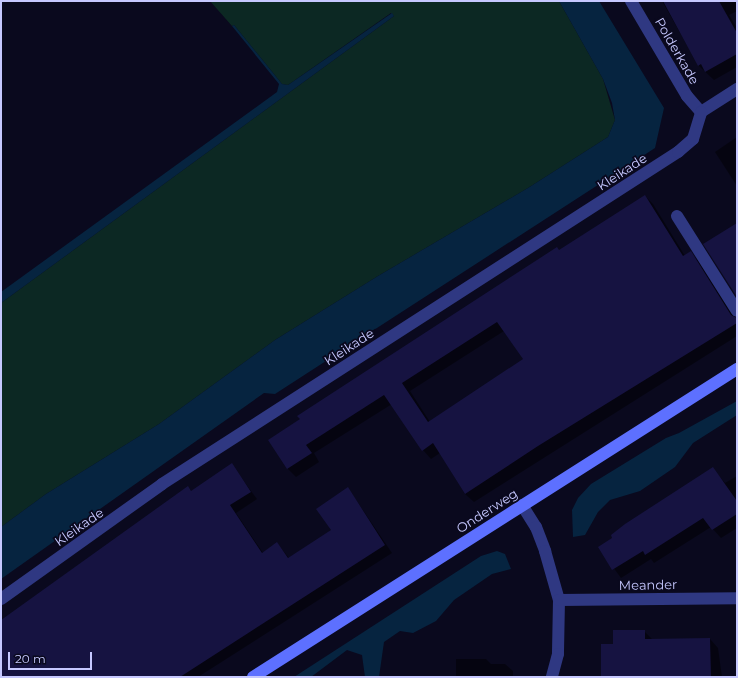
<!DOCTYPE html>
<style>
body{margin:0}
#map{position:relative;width:738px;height:678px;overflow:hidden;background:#0a091e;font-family:Montserrat,sans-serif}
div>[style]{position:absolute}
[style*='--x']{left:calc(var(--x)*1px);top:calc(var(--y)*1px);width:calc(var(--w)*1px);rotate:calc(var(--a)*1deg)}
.green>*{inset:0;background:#0c2823}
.water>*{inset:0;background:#062440}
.shadow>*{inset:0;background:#0007}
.building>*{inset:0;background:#161341}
.lane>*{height:12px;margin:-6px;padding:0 6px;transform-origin:6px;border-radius:6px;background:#2f3882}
.street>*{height:12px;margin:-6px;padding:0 6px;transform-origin:6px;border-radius:6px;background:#2f3882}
.secondary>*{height:12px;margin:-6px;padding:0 6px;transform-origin:6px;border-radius:6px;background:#5d70ff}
span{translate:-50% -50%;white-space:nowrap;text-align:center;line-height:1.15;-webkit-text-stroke:3.5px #0a091e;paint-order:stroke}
.street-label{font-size:13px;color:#c6c8ff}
.frame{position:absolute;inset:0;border:2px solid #c6c8ff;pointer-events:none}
.scale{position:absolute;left:8px;top:652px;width:84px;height:18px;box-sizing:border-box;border:2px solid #c6c8ff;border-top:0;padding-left:5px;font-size:12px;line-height:14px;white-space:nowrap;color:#c6c8ff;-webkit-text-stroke:3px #0a091e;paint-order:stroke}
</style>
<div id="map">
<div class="green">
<div style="clip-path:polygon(210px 1px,559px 1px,603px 79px,615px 120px,608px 137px,528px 188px,378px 276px,275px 340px,159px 424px,46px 494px,1px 527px,1px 303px,394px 16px,391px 13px,288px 85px,282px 84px,234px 25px,232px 26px)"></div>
</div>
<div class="water">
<div style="clip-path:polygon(559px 1px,599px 1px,664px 108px,655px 148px,275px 394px,264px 393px,1px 579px,1px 527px,46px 494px,159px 424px,275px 340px,378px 276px,528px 188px,608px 137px,615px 120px,612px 103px,603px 79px)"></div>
<div style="clip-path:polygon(392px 13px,394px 16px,1px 303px,1px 292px,277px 92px,279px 84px,232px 26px,234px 25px,282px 84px,288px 85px)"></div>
<div style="clip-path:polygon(737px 401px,737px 415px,693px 443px,675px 467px,640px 491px,610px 500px,598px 512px,585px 535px,573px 537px,572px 510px,578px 498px,591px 484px,666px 438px,679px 433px)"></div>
<div style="clip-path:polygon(497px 551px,505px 554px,511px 569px,492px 574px,454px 600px,436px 621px,413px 633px,400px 631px,384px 642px,379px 677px,365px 677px,362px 655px,347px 650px,311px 677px,294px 677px,481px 556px)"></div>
</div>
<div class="shadow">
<div style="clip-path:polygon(662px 1px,737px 1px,737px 11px,729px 15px,737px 28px,737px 67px,714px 80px,699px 66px)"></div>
<div style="clip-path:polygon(737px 137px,737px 186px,715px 152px)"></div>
<div style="clip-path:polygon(evenodd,645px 196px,653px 204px,685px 256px,690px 253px,699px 261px,737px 319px,737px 336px,474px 502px,465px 494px,440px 453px,431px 459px,423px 450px,392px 404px,314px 453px,319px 462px,296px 477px,288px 469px,269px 440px,645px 196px,504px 331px,524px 359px,430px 422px,410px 391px,504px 331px)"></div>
<div style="clip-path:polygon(232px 465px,257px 499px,236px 513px,263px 553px,277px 543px,289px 558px,332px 530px,348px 488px,392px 553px,198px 677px,1px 677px,1px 620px,188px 488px,192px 492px)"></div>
<div style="clip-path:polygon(713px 469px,725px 483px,737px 476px,737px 528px,721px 538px,711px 527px,654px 563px,651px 559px,621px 578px,599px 548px)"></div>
<div style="clip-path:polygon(644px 631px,653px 640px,710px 639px,718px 648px,722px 677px,604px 677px,614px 645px)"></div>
<div style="clip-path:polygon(456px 659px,486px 659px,491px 664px,505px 664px,513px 671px,513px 677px,456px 677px)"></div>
</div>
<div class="building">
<div style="clip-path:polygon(663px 1px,719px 1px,737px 33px,737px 54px,705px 72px,701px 64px,698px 66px)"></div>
<div style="clip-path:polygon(evenodd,645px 195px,683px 256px,691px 251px,731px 315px,737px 318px,737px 323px,538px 446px,465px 494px,433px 443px,422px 451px,384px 395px,306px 445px,312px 453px,287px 469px,268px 440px,300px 419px,297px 416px,557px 247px,559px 250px,645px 195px,497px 322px,523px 359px,428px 422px,402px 383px,497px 322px)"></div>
<div style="clip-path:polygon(737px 223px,737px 297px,703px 244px)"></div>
<div style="clip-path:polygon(232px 463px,251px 492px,230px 505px,262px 553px,277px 542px,288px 558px,331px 530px,316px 509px,348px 487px,385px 545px,180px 677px,1px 677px,1px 620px,188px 486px,191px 491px)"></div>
<div style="clip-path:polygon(713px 467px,737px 501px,737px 514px,712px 530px,703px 518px,645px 555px,643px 551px,612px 570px,598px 547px,612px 538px,611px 535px,625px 524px)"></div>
<div style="clip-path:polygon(613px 630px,645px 630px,645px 639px,710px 638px,711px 677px,601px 677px,601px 644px,613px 644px)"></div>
</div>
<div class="lane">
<div style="--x:677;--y:216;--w:112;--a:57.7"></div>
</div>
<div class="street">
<div style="--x:631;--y:1;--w:110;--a:59.5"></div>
<div style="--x:687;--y:96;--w:21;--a:49"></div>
<div style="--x:701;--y:112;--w:43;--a:-32.6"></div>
<div style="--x:522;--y:505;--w:26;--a:58"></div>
<div style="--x:536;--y:527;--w:26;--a:69"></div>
<div style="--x:545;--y:551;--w:51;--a:74.1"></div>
<div style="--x:559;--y:600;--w:54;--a:91.1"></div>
<div style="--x:558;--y:654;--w:24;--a:105"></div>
<div style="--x:1;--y:599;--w:198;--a:-35.5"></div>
<div style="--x:162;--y:484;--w:614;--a:-32.76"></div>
<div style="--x:678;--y:152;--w:20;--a:-41"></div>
<div style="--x:693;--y:139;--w:28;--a:-73"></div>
<div style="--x:559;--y:600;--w:178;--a:-0.6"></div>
</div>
<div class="secondary">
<div style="--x:253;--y:677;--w:574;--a:-32.47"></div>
</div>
<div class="street-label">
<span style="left:677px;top:51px;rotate:60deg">Polderkade</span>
<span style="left:622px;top:172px;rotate:-33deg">Kleikade</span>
<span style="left:349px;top:347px;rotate:-33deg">Kleikade</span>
<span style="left:487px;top:511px;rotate:-33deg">Onderweg</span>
<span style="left:79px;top:527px;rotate:-35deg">Kleikade</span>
<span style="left:648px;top:585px;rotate:-1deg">Meander</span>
</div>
<div class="frame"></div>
<div class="scale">20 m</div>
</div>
